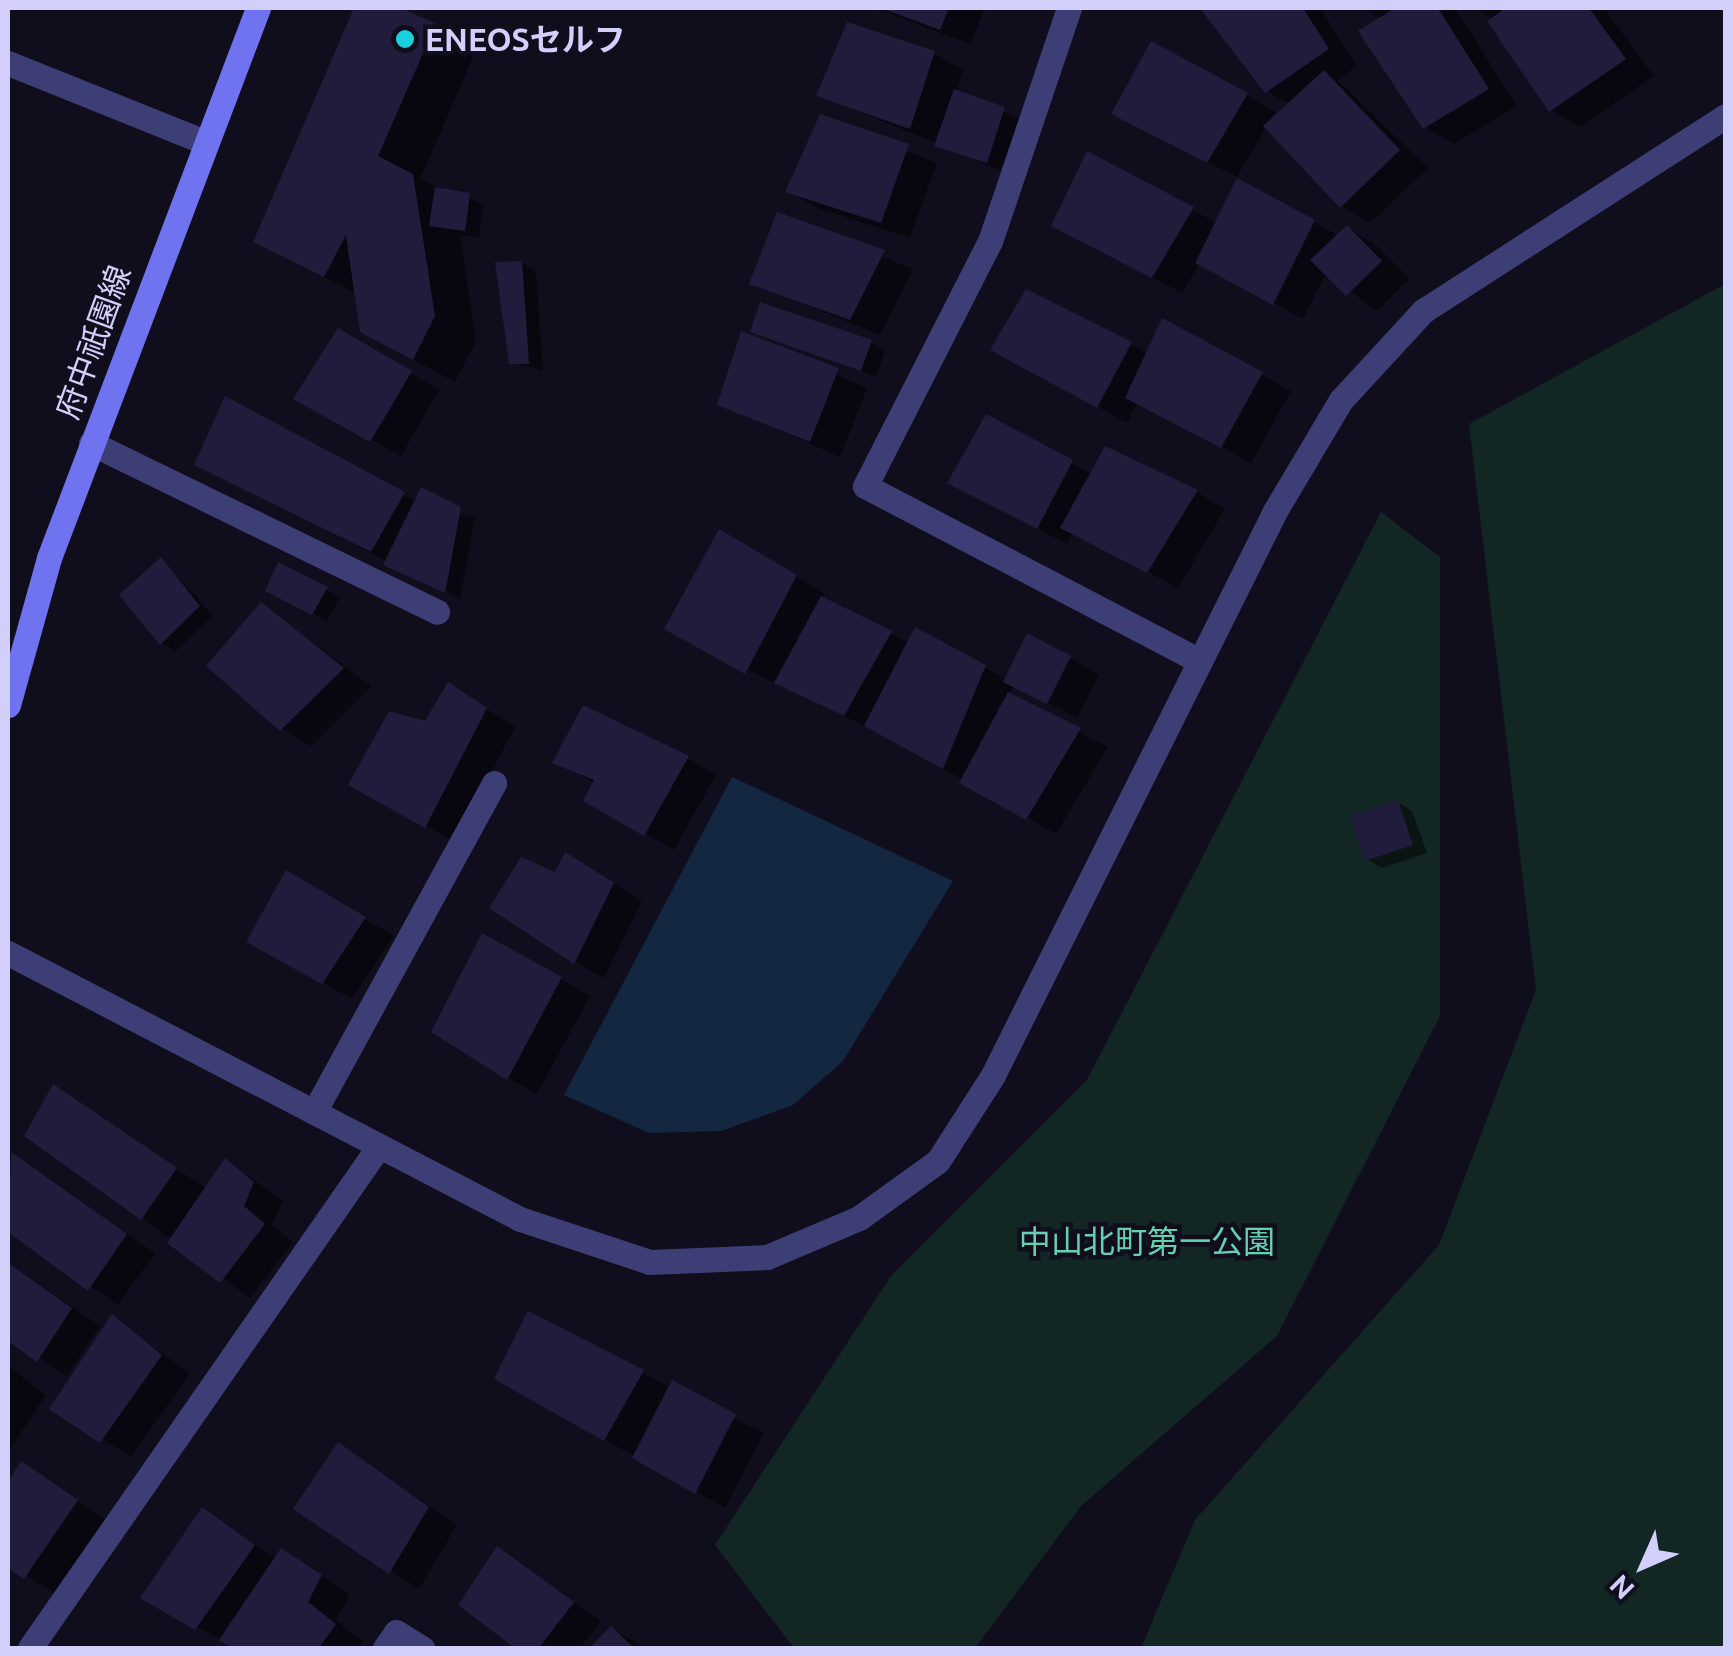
<!DOCTYPE html>
<meta charset="utf-8">
<style>
body{margin:0}
#map{position:relative;width:1733px;height:1656px;overflow:hidden;background:#100e1d;font-family:Ubuntu,"Noto Sans JP",sans-serif}
div>[style]{position:absolute}
[style*='--x']{left:calc(var(--x)*1px);top:calc(var(--y)*1px);width:calc(var(--w)*1px);rotate:calc(var(--a)*1deg)}
.green>*{inset:0;background:#122624}
.water>*{inset:0;background:#132741}
.shadow>*{inset:0;background:#0007}
.building>*{inset:0;background:#211c3b}
.service>*{height:25px;margin:-12.5px;padding:0 12.5px;transform-origin:12.5px;border-radius:12.5px;background:#3e3e77}
.minor>*{height:25px;margin:-12.5px;padding:0 12.5px;transform-origin:12.5px;border-radius:12.5px;background:#3e3e77}
.tertiary>*{height:25px;margin:-12.5px;padding:0 12.5px;transform-origin:12.5px;border-radius:12.5px;background:#3e3e77}
.secondary>*{height:25px;margin:-12.5px;padding:0 12.5px;transform-origin:12.5px;border-radius:12.5px;background:#7073ef}
.dots>*{width:28px;height:28px;translate:-50% -50%;box-sizing:border-box;border:5px solid #100e1d;border-radius:50%}
span{translate:-50% -50%;white-space:nowrap;text-align:center;line-height:1.15;-webkit-text-stroke:9px #100e1d;paint-order:stroke}
.poi-label{font-size:32px;color:#d2cffa;font-weight:700}
.left{translate:0 -50%;text-align:left}
.street-label{font-size:32px;color:#d2cffa}
.park-label{font-size:32px;color:#64d1b1}
.frame{position:absolute;inset:0;border:10px solid #d2cffa;pointer-events:none}
.north{position:absolute;left:1593px;top:1516px;width:100px;height:100px;-webkit-text-stroke:8px #100e1d;paint-order:stroke;rotate:225deg;font-size:28px;font-weight:700;line-height:40px;text-align:center;color:#d2cffa}
.north::after{content:'';display:block;margin:auto;width:35px;height:45px;background:#d2cffa;clip-path:polygon(50% 0,100% 100%,50% 72%,0 100%)}
</style>
<div id="map">
<div class="green">
<div style="clip-path:polygon(1725px 284px,1725px 1648px,1141px 1648px,1195px 1520px,1439px 1245px,1536px 990px,1469px 424px)"></div>
<div style="clip-path:polygon(1381px 512px,1440px 557px,1440px 1016px,1277px 1336px,1081px 1506px,975px 1648px,794px 1648px,715px 1545px,891px 1276px,1087px 1080px)"></div>
</div>
<div class="water">
<div style="clip-path:polygon(732px 777px,953px 881px,843px 1061px,793px 1105px,721px 1131px,649px 1133px,564px 1095px)"></div>
</div>
<div class="shadow">
<div style="clip-path:polygon(357px 8px,395px 8px,476px 50px,420px 180px,484px 204px,479px 238px,460px 235px,476px 341px,455px 382px,405px 355px,357px 294px,256px 241px)"></div>
<div style="clip-path:polygon(874px 8px,985px 8px,970px 44px)"></div>
<div style="clip-path:polygon(1211px 8px,1320px 8px,1357px 66px,1337px 80px,1428px 168px,1370px 223px,1341px 206px,1267px 126px,1237px 177px,1144px 130px,1246px 95px,1275px 112px,1269px 123px,1290px 105px,1267px 91px,1206px 12px)"></div>
<div style="clip-path:polygon(1362px 8px,1455px 8px,1517px 106px,1454px 144px,1425px 127px,1382px 19px)"></div>
<div style="clip-path:polygon(1473px 8px,1604px 8px,1654px 76px,1580px 127px,1551px 110px,1494px 19px)"></div>
<div style="clip-path:polygon(934px 53px,963px 70px,956px 92px,1019px 118px,1001px 170px,819px 95px)"></div>
<div style="clip-path:polygon(821px 117px,937px 163px,910px 238px,817px 208px,788px 191px)"></div>
<div style="clip-path:polygon(1088px 154px,1217px 223px,1314px 222px,1339px 236px,1347px 228px,1376px 245px,1410px 279px,1377px 311px,1326px 273px,1303px 319px,1200px 263px,1182px 293px,1083px 242px)"></div>
<div style="clip-path:polygon(778px 215px,913px 269px,880px 335px,753px 283px)"></div>
<div style="clip-path:polygon(522px 263px,536px 272px,543px 370px,511px 362px)"></div>
<div style="clip-path:polygon(1163px 321px,1291px 391px,1251px 463px,1138px 402px,1127px 423px,1022px 365px,1131px 344px,1148px 354px)"></div>
<div style="clip-path:polygon(339px 331px,439px 390px,401px 456px,297px 398px)"></div>
<div style="clip-path:polygon(753px 331px,871px 342px,885px 351px,876px 377px)"></div>
<div style="clip-path:polygon(743px 334px,867px 388px,840px 457px,720px 404px)"></div>
<div style="clip-path:polygon(227px 399px,417px 502px,475px 517px,460px 599px,197px 464px)"></div>
<div style="clip-path:polygon(1071px 463px,1092px 474px,1197px 492px,1225px 509px,1178px 588px,1073px 532px,1067px 544px,980px 499px)"></div>
<div style="clip-path:polygon(720px 532px,825px 594px,822px 599px,909px 643px,916px 630px,1007px 680px,1070px 658px,1099px 675px,1077px 718px,1014px 685px,1009px 696px,1108px 747px,1056px 834px,896px 741px,696px 645px)"></div>
<div style="clip-path:polygon(162px 560px,213px 615px,176px 651px,162px 643px)"></div>
<div style="clip-path:polygon(326px 589px,340px 597px,327px 621px,282px 598px)"></div>
<div style="clip-path:polygon(261px 605px,371px 686px,311px 746px,282px 729px)"></div>
<div style="clip-path:polygon(449px 685px,515px 727px,455px 842px,380px 801px)"></div>
<div style="clip-path:polygon(687px 758px,716px 775px,674px 850px,587px 800px,595px 783px,555px 762px)"></div>
<div style="clip-path:polygon(1398px 802px,1412px 811px,1427px 853px,1382px 868px,1367px 859px)"></div>
<div style="clip-path:polygon(595px 872px,642px 901px,604px 978px,575px 962px)"></div>
<div style="clip-path:polygon(287px 873px,394px 936px,352px 999px,250px 941px)"></div>
<div style="clip-path:polygon(561px 979px,590px 996px,537px 1094px,508px 1078px)"></div>
<div style="clip-path:polygon(54px 1087px,207px 1189px,226px 1161px,283px 1200px,272px 1225px,293px 1242px,250px 1298px,142px 1218px)"></div>
<div style="clip-path:polygon(11px 1156px,155px 1253px,118px 1305px,8px 1229px)"></div>
<div style="clip-path:polygon(8px 1263px,100px 1326px,67px 1376px,8px 1338px)"></div>
<div style="clip-path:polygon(112px 1318px,190px 1373px,131px 1457px,53px 1408px)"></div>
<div style="clip-path:polygon(8px 1366px,46px 1395px,8px 1452px)"></div>
<div style="clip-path:polygon(642px 1373px,764px 1433px,725px 1508px,497px 1378px)"></div>
<div style="clip-path:polygon(339px 1445px,457px 1525px,419px 1589px,296px 1508px)"></div>
<div style="clip-path:polygon(22px 1464px,105px 1519px,54px 1593px,8px 1565px,8px 1487px)"></div>
<div style="clip-path:polygon(203px 1511px,277px 1559px,311px 1568px,350px 1594px,336px 1620px,363px 1642px,359px 1648px,236px 1648px,144px 1597px)"></div>
<div style="clip-path:polygon(498px 1550px,601px 1621px,580px 1648px,519px 1648px,462px 1604px)"></div>
<div style="clip-path:polygon(612px 1629px,641px 1645px,644px 1648px,592px 1648px)"></div>
</div>
<div class="building">
<div style="clip-path:polygon(354px 8px,401px 8px,436px 24px,378px 156px,413px 174px,435px 316px,413px 360px,360px 332px,346px 235px,324px 277px,253px 242px)"></div>
<div style="clip-path:polygon(881px 8px,949px 8px,940px 30px)"></div>
<div style="clip-path:polygon(1207px 8px,1303px 8px,1329px 49px,1265px 93px,1202px 11px)"></div>
<div style="clip-path:polygon(1395px 8px,1438px 8px,1489px 89px,1423px 129px,1358px 31px)"></div>
<div style="clip-path:polygon(1506px 8px,1589px 8px,1626px 59px,1549px 112px,1487px 21px)"></div>
<div style="clip-path:polygon(847px 22px,935px 51px,910px 129px,816px 96px)"></div>
<div style="clip-path:polygon(1151px 41px,1248px 93px,1207px 163px,1111px 114px)"></div>
<div style="clip-path:polygon(1324px 70px,1400px 150px,1340px 208px,1263px 126px)"></div>
<div style="clip-path:polygon(954px 89px,1005px 107px,987px 163px,934px 146px)"></div>
<div style="clip-path:polygon(820px 114px,909px 144px,881px 223px,785px 192px)"></div>
<div style="clip-path:polygon(1087px 151px,1194px 207px,1152px 278px,1051px 226px)"></div>
<div style="clip-path:polygon(1237px 178px,1315px 220px,1273px 305px,1195px 263px)"></div>
<div style="clip-path:polygon(435px 187px,470px 193px,465px 231px,429px 226px)"></div>
<div style="clip-path:polygon(777px 212px,885px 250px,850px 320px,749px 284px)"></div>
<div style="clip-path:polygon(1347px 225px,1382px 261px,1346px 296px,1310px 260px)"></div>
<div style="clip-path:polygon(522px 261px,529px 364px,509px 364px,495px 262px)"></div>
<div style="clip-path:polygon(1026px 289px,1132px 342px,1097px 408px,990px 350px)"></div>
<div style="clip-path:polygon(760px 302px,872px 340px,861px 371px,750px 332px)"></div>
<div style="clip-path:polygon(1162px 318px,1263px 372px,1221px 448px,1125px 398px)"></div>
<div style="clip-path:polygon(338px 328px,412px 371px,370px 442px,293px 399px)"></div>
<div style="clip-path:polygon(741px 331px,839px 368px,810px 442px,717px 405px)"></div>
<div style="clip-path:polygon(225px 396px,405px 492px,371px 552px,194px 465px)"></div>
<div style="clip-path:polygon(986px 414px,1073px 460px,1037px 529px,947px 483px)"></div>
<div style="clip-path:polygon(1105px 446px,1198px 490px,1147px 573px,1060px 528px)"></div>
<div style="clip-path:polygon(421px 487px,461px 507px,445px 593px,383px 565px)"></div>
<div style="clip-path:polygon(719px 529px,797px 575px,745px 674px,664px 629px)"></div>
<div style="clip-path:polygon(161px 557px,200px 606px,160px 645px,119px 595px)"></div>
<div style="clip-path:polygon(278px 562px,328px 587px,312px 615px,265px 591px)"></div>
<div style="clip-path:polygon(821px 596px,892px 631px,844px 716px,774px 683px)"></div>
<div style="clip-path:polygon(261px 602px,344px 668px,280px 731px,206px 666px)"></div>
<div style="clip-path:polygon(915px 627px,986px 665px,943px 769px,864px 726px)"></div>
<div style="clip-path:polygon(1027px 633px,1071px 656px,1047px 704px,1003px 682px)"></div>
<div style="clip-path:polygon(448px 682px,487px 708px,425px 828px,348px 785px,389px 711px,425px 721px)"></div>
<div style="clip-path:polygon(1008px 692px,1081px 728px,1026px 820px,959px 783px)"></div>
<div style="clip-path:polygon(583px 705px,689px 756px,644px 836px,583px 801px,594px 780px,552px 763px)"></div>
<div style="clip-path:polygon(1398px 800px,1413px 845px,1365px 861px,1350px 816px)"></div>
<div style="clip-path:polygon(565px 852px,614px 883px,574px 964px,489px 908px,521px 857px,555px 872px)"></div>
<div style="clip-path:polygon(286px 870px,366px 917px,322px 984px,246px 942px)"></div>
<div style="clip-path:polygon(482px 933px,562px 977px,507px 1080px,431px 1032px)"></div>
<div style="clip-path:polygon(53px 1084px,177px 1168px,141px 1220px,24px 1136px)"></div>
<div style="clip-path:polygon(11px 1152px,127px 1234px,88px 1291px,8px 1232px)"></div>
<div style="clip-path:polygon(225px 1158px,254px 1182px,244px 1206px,265px 1224px,220px 1283px,167px 1243px)"></div>
<div style="clip-path:polygon(8px 1263px,72px 1308px,37px 1362px,8px 1341px)"></div>
<div style="clip-path:polygon(528px 1311px,644px 1370px,604px 1441px,494px 1379px)"></div>
<div style="clip-path:polygon(112px 1314px,162px 1355px,100px 1443px,49px 1409px)"></div>
<div style="clip-path:polygon(672px 1380px,736px 1414px,695px 1494px,632px 1458px)"></div>
<div style="clip-path:polygon(338px 1442px,429px 1507px,389px 1574px,293px 1509px)"></div>
<div style="clip-path:polygon(21px 1461px,78px 1500px,24px 1579px,8px 1568px,8px 1482px)"></div>
<div style="clip-path:polygon(202px 1507px,255px 1545px,195px 1630px,140px 1598px)"></div>
<div style="clip-path:polygon(497px 1546px,574px 1602px,539px 1648px,515px 1648px,458px 1605px)"></div>
<div style="clip-path:polygon(281px 1548px,322px 1575px,308px 1602px,336px 1624px,319px 1648px,232px 1648px,219px 1640px)"></div>
<div style="clip-path:polygon(611px 1626px,634px 1648px,589px 1648px)"></div>
</div>
<div class="service">
<div style="--x:1069;--y:8;--w:246;--a:108.7"></div>
<div style="--x:990;--y:241;--w:275;--a:117"></div>
<div style="--x:865;--y:486;--w:378;--a:27.6"></div>
<div style="--x:91;--y:443;--w:385;--a:26"></div>
<div style="--x:314;--y:1112;--w:375;--a:-61.3"></div>
<div style="--x:30;--y:1648;--w:611;--a:-55.19"></div>
<div style="--x:385;--y:1648;--w:19;--a:-55"></div>
<div style="--x:396;--y:1632;--w:31;--a:32"></div>
</div>
<div class="minor">
<div style="--x:8;--y:63;--w:209;--a:21.9"></div>
</div>
<div class="tertiary">
<div style="--x:8;--y:953;--w:577;--a:27.45"></div>
<div style="--x:520;--y:1219;--w:137;--a:18.3"></div>
<div style="--x:650;--y:1262;--w:117;--a:-2.4"></div>
<div style="--x:767;--y:1257;--w:100;--a:-23"></div>
<div style="--x:859;--y:1218;--w:97;--a:-35.8"></div>
<div style="--x:938;--y:1161;--w:100;--a:-57.3"></div>
<div style="--x:992;--y:1077;--w:633;--a:-63.43"></div>
<div style="--x:1275;--y:511;--w:129;--a:-59.3"></div>
<div style="--x:1341;--y:400;--w:121;--a:-47.3"></div>
<div style="--x:1423;--y:311;--w:360;--a:-32.8"></div>
</div>
<div class="secondary">
<div style="--x:8;--y:705;--w:153;--a:-74.4"></div>
<div style="--x:49;--y:558;--w:588;--a:-69.19"></div>
</div>
<div class="dots">
<div style="left:405px;top:39px;background:#18d1dc"></div>
</div>
<div class="poi-label">
<span class="left" style="left:425px;top:39px">ENEOSセルフ</span>
</div>
<div class="street-label">
<span style="left:93px;top:342px;rotate:-70deg">府中祇園線</span>
</div>
<div class="park-label">
<span style="left:1147px;top:1241px">中山北町第一公園</span>
</div>
<div class="frame"></div>
<div class="north">N</div>
</div>
